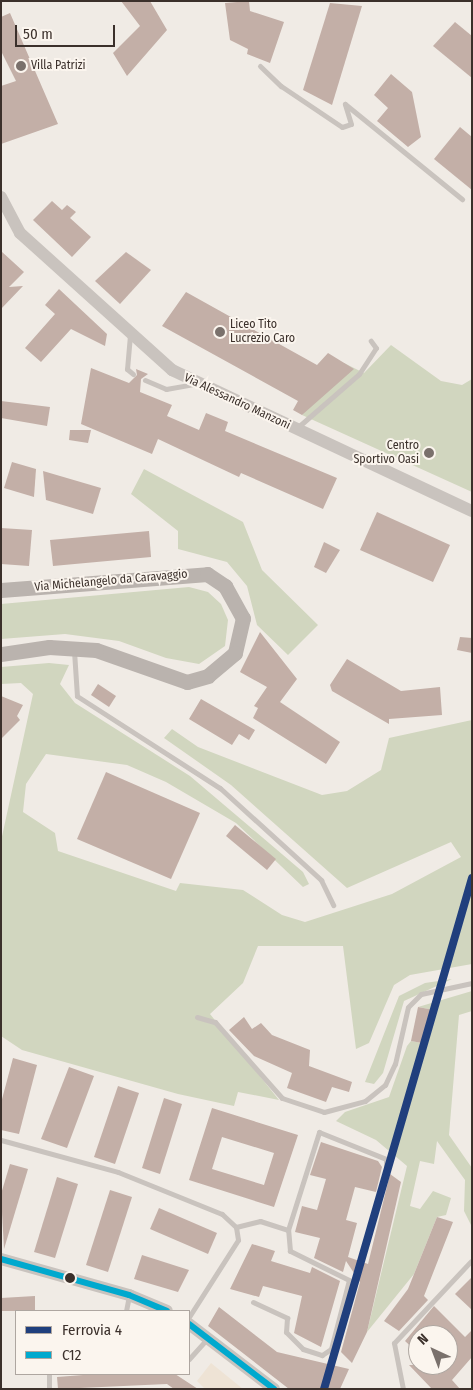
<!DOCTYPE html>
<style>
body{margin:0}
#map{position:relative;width:473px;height:1390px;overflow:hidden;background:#f0ebe5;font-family:"Fira Sans Condensed",sans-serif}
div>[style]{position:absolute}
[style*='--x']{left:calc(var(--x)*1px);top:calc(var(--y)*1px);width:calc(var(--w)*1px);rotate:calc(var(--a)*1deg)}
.green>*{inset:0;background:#d1d6bf}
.plaza>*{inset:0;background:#eee3d5}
.building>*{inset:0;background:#c3afa7}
.service>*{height:5px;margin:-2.5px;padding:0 2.5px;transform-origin:2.5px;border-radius:2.5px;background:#c9c3be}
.tertiary>*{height:12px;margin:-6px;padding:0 6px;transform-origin:6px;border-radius:6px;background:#c9c3be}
.secondary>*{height:15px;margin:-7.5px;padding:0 7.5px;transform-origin:7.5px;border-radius:7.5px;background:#bab3ae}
.bus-1>*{height:6px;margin:-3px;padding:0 3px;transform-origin:3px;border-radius:3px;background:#00a9ce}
.rail-1>*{height:8px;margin:-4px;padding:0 4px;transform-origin:4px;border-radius:4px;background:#203f7d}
.dots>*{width:14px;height:14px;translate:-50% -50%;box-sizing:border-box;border:2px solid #fbf5ee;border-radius:50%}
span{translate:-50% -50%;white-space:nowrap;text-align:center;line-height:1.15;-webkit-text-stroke:4px #fbf5ee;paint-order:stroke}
.poi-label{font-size:12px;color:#3b302b}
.left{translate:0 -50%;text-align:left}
.right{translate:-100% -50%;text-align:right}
.street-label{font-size:12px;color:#3b302b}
.frame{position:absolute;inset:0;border:2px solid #3b302b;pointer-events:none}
.legend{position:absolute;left:15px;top:1310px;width:175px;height:65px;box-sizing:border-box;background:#fbf5ee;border:1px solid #aea6a0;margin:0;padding:6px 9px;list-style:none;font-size:15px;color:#3b302b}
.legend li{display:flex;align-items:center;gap:10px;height:25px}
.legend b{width:25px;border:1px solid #aea6a0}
.north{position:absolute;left:408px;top:1325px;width:50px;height:50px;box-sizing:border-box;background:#fbf5ee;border:1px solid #aea6a0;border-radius:50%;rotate:317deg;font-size:14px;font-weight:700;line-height:20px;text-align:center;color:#3b302b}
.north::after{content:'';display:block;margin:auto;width:18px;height:22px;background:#7a716c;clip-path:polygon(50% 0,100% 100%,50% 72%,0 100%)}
.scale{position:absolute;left:15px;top:25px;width:100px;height:22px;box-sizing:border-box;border:2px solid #3b302b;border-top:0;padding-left:6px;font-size:15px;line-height:18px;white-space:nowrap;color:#3b302b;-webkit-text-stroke:4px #fbf5ee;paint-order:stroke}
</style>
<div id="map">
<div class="green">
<div style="clip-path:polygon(391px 345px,441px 381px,462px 385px,472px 379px,472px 492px,302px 415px,344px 363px,364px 373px)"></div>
<div style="clip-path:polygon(144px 469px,243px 522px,262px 570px,318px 625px,288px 655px,257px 625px,247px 586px,227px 562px,178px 549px,178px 531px,131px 494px)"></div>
<div style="clip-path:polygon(189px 587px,208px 592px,221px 604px,228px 620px,225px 646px,199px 664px,166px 658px,119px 641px,65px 634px,1px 639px,1px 604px)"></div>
<div style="clip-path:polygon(49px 663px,69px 665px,60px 684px,75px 703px,190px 776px,303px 872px,309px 884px,303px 887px,236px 823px,166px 782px,127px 765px,46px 754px,26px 784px,23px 812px,55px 833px,58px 851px,176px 891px,180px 883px,243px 890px,282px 915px,305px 922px,392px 894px,461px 857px,451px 842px,347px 888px,231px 785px,164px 738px,172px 729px,198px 747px,322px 795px,347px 791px,381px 770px,389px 738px,472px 720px,472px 964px,410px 975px,394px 985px,369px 1043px,356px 1049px,343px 946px,258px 946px,243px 983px,210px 1014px,279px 1100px,238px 1092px,234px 1106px,178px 1094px,22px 1050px,1px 1036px,1px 841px,33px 694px,21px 683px,1px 684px,1px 667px)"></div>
<div style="clip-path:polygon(452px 979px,404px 1001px,383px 1073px,374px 1084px,365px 1082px,399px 996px,425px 983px)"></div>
<div style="clip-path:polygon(472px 991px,472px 1011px,459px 1015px,449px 1135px,472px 1168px,472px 1227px,464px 1211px,465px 1180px,437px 1141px,434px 1164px,420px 1161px,410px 1206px,420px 1209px,433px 1191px,451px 1198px,446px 1215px,437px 1217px,414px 1274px,367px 1332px,407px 1166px,376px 1140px,336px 1121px,345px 1112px,389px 1097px,407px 1046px,411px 1041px,427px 1044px,434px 1010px,418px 1007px)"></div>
</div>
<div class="plaza">
<div style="clip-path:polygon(211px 1363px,243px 1389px,205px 1389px,197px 1381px)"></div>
</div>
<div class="building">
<div style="clip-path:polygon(121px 1px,150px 1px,167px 30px,127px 76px,113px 53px,140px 26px)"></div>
<div style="clip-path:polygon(249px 1px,250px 11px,284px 22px,270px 63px,247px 54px,248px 49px,230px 40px,225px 3px)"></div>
<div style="clip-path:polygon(330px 3px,362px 6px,332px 105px,303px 90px)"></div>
<div style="clip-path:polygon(10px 13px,58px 124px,1px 144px,1px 86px,16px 81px,1px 51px,1px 17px)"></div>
<div style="clip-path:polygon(455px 22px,472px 36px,472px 78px,433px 46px)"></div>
<div style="clip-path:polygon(391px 74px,412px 92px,421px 137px,408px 147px,377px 121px,388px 108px,374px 95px)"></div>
<div style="clip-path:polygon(460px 127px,472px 137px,472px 190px,434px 159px)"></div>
<div style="clip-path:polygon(52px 201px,62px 210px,67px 205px,76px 212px,70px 218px,91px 237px,72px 257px,33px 220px)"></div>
<div style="clip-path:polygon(1px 251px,24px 272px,9px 287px,23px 286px,1px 309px)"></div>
<div style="clip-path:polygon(126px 252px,151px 270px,120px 304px,95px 281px)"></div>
<div style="clip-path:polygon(59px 289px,107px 334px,105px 346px,71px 329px,41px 362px,25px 348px,55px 314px,45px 305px)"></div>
<div style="clip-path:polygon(186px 292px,317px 365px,328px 353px,354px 369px,302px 415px,293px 410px,298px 401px,162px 326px)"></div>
<div style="clip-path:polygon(91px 368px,129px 383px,137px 375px,136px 369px,148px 374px,141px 379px,140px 392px,172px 405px,167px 416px,199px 430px,206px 413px,228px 422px,225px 431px,337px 478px,323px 509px,241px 473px,239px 477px,158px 439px,152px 454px,81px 424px)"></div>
<div style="clip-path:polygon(1px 401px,50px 407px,47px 426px,1px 418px)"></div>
<div style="clip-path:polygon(70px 430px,91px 430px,88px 443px,69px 440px)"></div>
<div style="clip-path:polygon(12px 462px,36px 469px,34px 497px,4px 488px)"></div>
<div style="clip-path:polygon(43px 471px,101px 488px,93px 514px,46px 500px)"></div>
<div style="clip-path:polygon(377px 512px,450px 545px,433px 582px,360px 550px)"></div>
<div style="clip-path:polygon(1px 528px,32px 530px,29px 566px,1px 564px)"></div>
<div style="clip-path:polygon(149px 531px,151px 557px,53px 566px,50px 540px)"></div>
<div style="clip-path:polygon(324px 542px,340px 550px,326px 573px,314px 567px)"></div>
<div style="clip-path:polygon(260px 632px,297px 679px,280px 702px,340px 742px,326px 764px,253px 718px,258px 708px,254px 706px,267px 687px,240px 672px)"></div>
<div style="clip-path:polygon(460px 637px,472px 638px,472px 653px,457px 650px)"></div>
<div style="clip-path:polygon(347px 659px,401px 691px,440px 687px,442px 715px,389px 719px,389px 724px,332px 691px,330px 685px)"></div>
<div style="clip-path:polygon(98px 684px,116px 696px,109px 707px,91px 695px)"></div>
<div style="clip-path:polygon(1px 696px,23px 705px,17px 716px,20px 720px,1px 739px)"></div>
<div style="clip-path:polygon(201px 699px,255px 730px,249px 740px,239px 734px,232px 745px,189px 719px)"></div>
<div style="clip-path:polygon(106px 772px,200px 813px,171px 879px,77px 839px)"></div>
<div style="clip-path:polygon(235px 825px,276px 859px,267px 870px,226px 836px)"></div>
<div style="clip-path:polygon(418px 1007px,434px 1010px,427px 1044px,411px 1041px)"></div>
<div style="clip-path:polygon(244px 1017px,252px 1029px,261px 1023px,272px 1035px,310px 1050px,309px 1066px,352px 1082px,349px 1092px,332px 1087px,326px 1102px,287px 1088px,292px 1073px,254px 1056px,229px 1030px)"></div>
<div style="clip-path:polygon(13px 1058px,37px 1065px,19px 1134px,1px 1130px,1px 1103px)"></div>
<div style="clip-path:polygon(69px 1067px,94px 1076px,67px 1148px,41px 1139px)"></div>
<div style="clip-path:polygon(118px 1086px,139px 1093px,115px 1164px,94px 1157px)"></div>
<div style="clip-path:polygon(164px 1098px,182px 1104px,160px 1174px,142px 1168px)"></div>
<div style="clip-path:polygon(evenodd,212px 1108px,298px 1135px,274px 1207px,189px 1180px,212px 1108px,222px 1137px,274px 1153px,264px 1185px,212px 1169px,222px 1137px)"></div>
<div style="clip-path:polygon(321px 1142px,378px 1161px,382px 1167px,376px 1192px,355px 1187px,346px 1220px,357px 1223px,348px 1257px,368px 1264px,390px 1174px,401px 1182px,367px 1332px,352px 1363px,341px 1352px,360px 1282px,346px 1261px,343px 1272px,314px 1258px,320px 1238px,295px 1232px,302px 1206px,317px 1210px,326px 1179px,310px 1175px)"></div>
<div style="clip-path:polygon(10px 1164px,28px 1169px,4px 1249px,1px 1194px)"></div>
<div style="clip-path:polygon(57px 1177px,78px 1184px,55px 1258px,34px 1252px)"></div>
<div style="clip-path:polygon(110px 1190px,132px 1197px,108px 1272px,86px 1265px)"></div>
<div style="clip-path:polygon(159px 1208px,217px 1233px,208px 1254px,150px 1229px)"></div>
<div style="clip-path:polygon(437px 1217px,453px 1222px,424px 1296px,428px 1300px,399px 1331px,384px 1321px,408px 1289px)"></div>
<div style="clip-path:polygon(252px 1244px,275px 1251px,271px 1261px,310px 1273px,312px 1267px,340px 1281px,321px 1347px,294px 1333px,302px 1296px,263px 1286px,259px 1297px,230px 1289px)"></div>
<div style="clip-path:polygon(142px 1255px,189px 1270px,178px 1292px,134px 1279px)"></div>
<div style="clip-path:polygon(472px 1277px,472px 1310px,455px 1294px)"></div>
<div style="clip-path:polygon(35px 1296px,35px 1311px,1px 1311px,1px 1298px)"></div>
<div style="clip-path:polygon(434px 1306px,465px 1337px,472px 1330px,472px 1357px,452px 1380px,460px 1389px,432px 1389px,409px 1365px,448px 1365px,448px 1335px,418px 1335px,418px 1353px,405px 1341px)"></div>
<div style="clip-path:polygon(219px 1307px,277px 1352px,349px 1369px,340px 1389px,289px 1389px,208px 1326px)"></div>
<div style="clip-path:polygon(96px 1374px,175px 1374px,198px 1389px,174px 1389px,167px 1384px,58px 1389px,57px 1377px)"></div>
</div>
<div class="service">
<div style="--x:260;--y:66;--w:29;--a:44"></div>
<div style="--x:281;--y:86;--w:73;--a:33.9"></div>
<div style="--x:342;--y:127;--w:9;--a:-18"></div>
<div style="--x:351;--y:124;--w:21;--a:-107"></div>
<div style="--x:345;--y:104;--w:151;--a:39.1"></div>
<div style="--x:130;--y:335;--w:34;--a:95"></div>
<div style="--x:127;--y:369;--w:8;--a:40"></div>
<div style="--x:145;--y:380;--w:23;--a:23"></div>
<div style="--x:166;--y:389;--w:28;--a:-10"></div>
<div style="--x:298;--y:427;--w:81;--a:-41"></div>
<div style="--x:359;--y:374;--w:31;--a:-57"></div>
<div style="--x:376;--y:348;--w:9;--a:-126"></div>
<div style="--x:74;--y:651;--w:45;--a:86.2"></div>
<div style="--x:77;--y:696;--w:170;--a:32.8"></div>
<div style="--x:220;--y:788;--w:137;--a:42.3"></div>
<div style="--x:321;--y:880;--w:28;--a:64"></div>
<div style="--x:197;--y:1017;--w:19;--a:16"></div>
<div style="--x:215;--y:1022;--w:101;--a:48.6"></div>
<div style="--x:282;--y:1098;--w:44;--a:18.4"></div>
<div style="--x:324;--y:1112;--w:42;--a:-15"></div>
<div style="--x:365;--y:1101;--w:26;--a:-39"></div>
<div style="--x:385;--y:1085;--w:23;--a:-65"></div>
<div style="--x:395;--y:1064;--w:58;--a:-77.2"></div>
<div style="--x:408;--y:1007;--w:18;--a:-45"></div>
<div style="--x:421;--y:994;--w:52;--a:-12.2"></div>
<div style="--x:1;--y:1140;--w:121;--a:15.3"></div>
<div style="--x:118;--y:1172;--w:112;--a:22"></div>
<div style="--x:222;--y:1214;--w:19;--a:43"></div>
<div style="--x:236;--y:1227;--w:13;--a:81"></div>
<div style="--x:238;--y:1240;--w:91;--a:122.5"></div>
<div style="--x:236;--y:1227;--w:25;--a:-14"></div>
<div style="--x:260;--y:1221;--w:29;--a:18"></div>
<div style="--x:288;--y:1230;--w:103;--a:-72.4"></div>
<div style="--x:319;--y:1132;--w:72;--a:21.9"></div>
<div style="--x:386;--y:1159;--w:15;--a:90"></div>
<div style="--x:386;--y:1174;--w:84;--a:106.5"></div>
<div style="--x:253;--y:1302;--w:38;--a:25"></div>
<div style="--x:287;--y:1318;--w:14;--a:94"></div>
<div style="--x:286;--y:1332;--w:24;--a:45"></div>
<div style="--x:303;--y:1349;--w:20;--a:18"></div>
<div style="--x:322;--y:1355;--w:11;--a:-34"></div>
<div style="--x:331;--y:1349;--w:71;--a:-75.4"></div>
<div style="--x:349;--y:1280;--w:66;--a:-153.8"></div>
<div style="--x:290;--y:1251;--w:21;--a:-95"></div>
<div style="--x:126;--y:1311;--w:15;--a:-79"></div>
<div style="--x:189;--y:1359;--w:27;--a:-48"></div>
<div style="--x:49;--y:1374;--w:15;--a:90"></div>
<div style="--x:403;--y:1389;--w:47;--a:-101.1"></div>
<div style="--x:394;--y:1343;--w:112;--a:-46.8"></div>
</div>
<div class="tertiary">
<div style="--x:1;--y:197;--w:41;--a:62.2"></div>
<div style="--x:20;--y:233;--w:205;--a:42"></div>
<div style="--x:172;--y:370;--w:331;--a:25.2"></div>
<div style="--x:1;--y:1259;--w:133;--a:15.7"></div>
<div style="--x:129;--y:1295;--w:41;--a:22.8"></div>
<div style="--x:189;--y:1324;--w:107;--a:37.4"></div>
</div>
<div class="secondary">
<div style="--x:1;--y:590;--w:207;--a:-4.4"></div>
<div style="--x:207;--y:574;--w:22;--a:34"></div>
<div style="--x:225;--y:586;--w:37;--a:61"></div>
<div style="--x:243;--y:618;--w:36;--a:103"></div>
<div style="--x:235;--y:653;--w:35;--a:140"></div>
<div style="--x:208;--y:676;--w:22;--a:164"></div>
<div style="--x:187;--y:682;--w:96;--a:-160.6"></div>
<div style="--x:96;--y:650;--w:47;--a:-176.3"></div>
<div style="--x:49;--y:647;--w:49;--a:171.7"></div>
</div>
<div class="bus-1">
<div style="--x:1;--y:1259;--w:133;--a:15.7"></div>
<div style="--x:129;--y:1295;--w:41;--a:22.8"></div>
<div style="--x:189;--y:1324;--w:107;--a:37.4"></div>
</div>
<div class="rail-1">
<div style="--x:324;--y:1389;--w:532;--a:-73.85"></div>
</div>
<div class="dots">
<div style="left:21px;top:66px;background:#7a716c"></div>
<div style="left:220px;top:332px;background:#7a716c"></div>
<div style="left:429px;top:453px;background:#7a716c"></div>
<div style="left:70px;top:1278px;background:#3b302b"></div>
</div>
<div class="poi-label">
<span class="left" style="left:31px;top:66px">Villa Patrizi</span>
<span class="left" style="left:230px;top:332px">Liceo Tito<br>Lucrezio Caro</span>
<span class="right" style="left:419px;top:453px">Centro<br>Sportivo Oasi</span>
</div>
<div class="street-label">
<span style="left:237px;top:402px;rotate:25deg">Via Alessandro Manzoni</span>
<span style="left:111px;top:581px;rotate:-5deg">Via Michelangelo da Caravaggio</span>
</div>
<div class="frame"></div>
<ul class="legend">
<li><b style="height:6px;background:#203f7d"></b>Ferrovia 4</li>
<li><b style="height:6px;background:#00a9ce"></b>C12</li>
</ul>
<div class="north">N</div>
<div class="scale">50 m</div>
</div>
